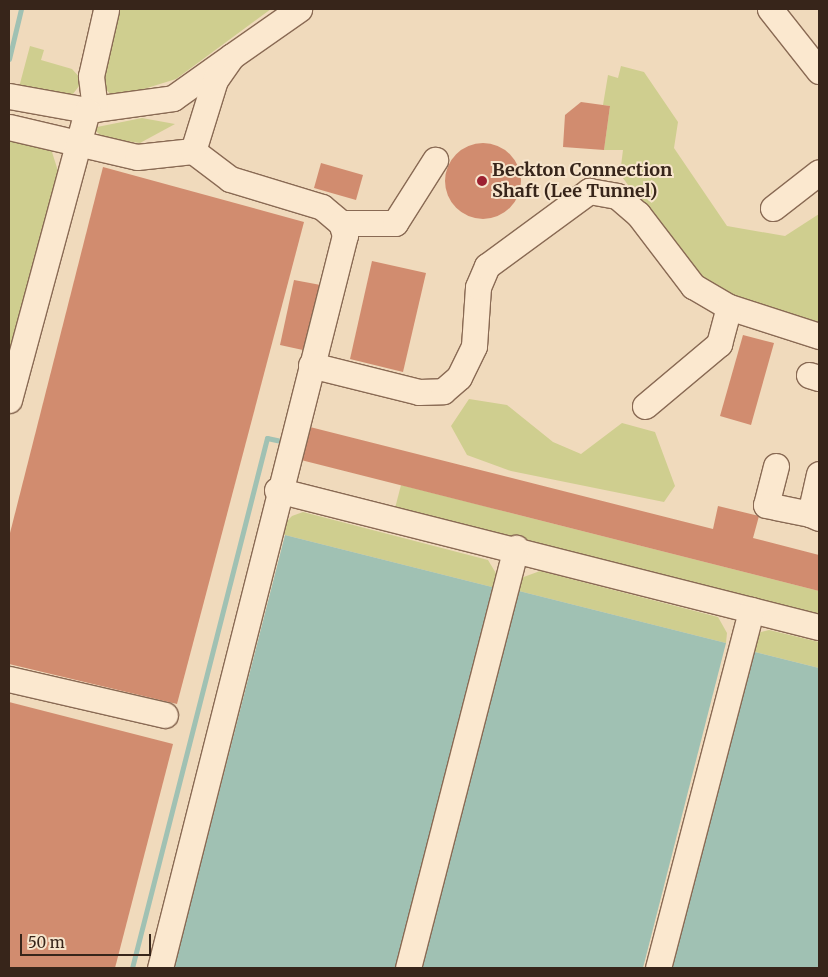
<!DOCTYPE html>
<style>
body{margin:0}
#map{position:relative;width:828px;height:977px;overflow:hidden;background:#f0dabc;font-family:Merriweather,serif}
div>[style]{position:absolute}
[style*='--x']{left:calc(var(--x)*1px);top:calc(var(--y)*1px);width:calc(var(--w)*1px);rotate:calc(var(--a)*1deg)}
.green>*{inset:0;background:#cfce8f}
.water>*{inset:0;background:#a0c1b3}
.stream>*{height:5px;margin:-2.5px;padding:0 2.5px;transform-origin:2.5px;border-radius:2.5px;background:#a0c1b3}
.building>*{inset:0;background:#d18c6f}
.round{border-radius:50%}
.roads{filter:drop-shadow(1px 0 #896a54) drop-shadow(-1px 0 #896a54) drop-shadow(0 1px #896a54) drop-shadow(0 -1px #896a54)}
.minor>*{height:25px;margin:-12.5px;padding:0 12.5px;transform-origin:12.5px;border-radius:12.5px;background:#fbe8cf}
.dots>*{width:14px;height:14px;translate:-50% -50%;box-sizing:border-box;border:2px solid #f7e5cc;border-radius:50%}
span{translate:-50% -50%;white-space:nowrap;text-align:center;line-height:1.15;-webkit-text-stroke:4px #f7e5cc;paint-order:stroke}
.poi-label{font-size:18px;color:#37251a;font-weight:700}
.left{translate:0 -50%;text-align:left}
.frame{position:absolute;inset:0;border:10px solid #37251a;pointer-events:none}
.scale{position:absolute;left:20px;top:934px;width:131px;height:22px;box-sizing:border-box;border:2px solid #37251a;border-top:0;padding-left:6px;font-size:15px;line-height:18px;white-space:nowrap;color:#37251a;-webkit-text-stroke:4px #f7e5cc;paint-order:stroke}
</style>
<div id="map">
<div class="green">
<div style="clip-path:polygon(116px 9px,271px 9px,176px 79px,115px 98px,103px 87px)"></div>
<div style="clip-path:polygon(30px 46px,44px 50px,41px 60px,72px 69px,83px 81px,69px 99px,18px 91px)"></div>
<div style="clip-path:polygon(621px 66px,644px 72px,678px 122px,674px 148px,727px 226px,785px 236px,819px 214px,819px 322px,713px 291px,680px 256px,620px 174px,623px 150px,604px 150px,610px 106px,603px 105px,608px 75px,618px 78px)"></div>
<div style="clip-path:polygon(142px 118px,175px 124px,140px 143px,104px 138px,92px 128px)"></div>
<div style="clip-path:polygon(9px 135px,43px 144px,52px 152px,58px 171px,9px 367px)"></div>
<div style="clip-path:polygon(469px 399px,507px 405px,553px 442px,581px 454px,622px 423px,655px 432px,675px 486px,664px 502px,511px 471px,467px 455px,451px 426px)"></div>
<div style="clip-path:polygon(401px 485px,819px 591px,819px 624px,393px 516px)"></div>
<div style="clip-path:polygon(303px 512px,488px 560px,497px 575px,496px 588px,281px 534px,280px 528px,292px 516px)"></div>
<div style="clip-path:polygon(540px 571px,718px 617px,727px 633px,726px 643px,519px 591px,521px 578px)"></div>
<div style="clip-path:polygon(769px 630px,819px 642px,819px 668px,747px 650px,754px 634px)"></div>
</div>
<div class="water">
<div style="clip-path:polygon(285px 535px,496px 588px,399px 968px,174px 968px)"></div>
<div style="clip-path:polygon(519px 591px,726px 643px,643px 968px,422px 968px)"></div>
<div style="clip-path:polygon(747px 650px,819px 668px,819px 968px,666px 968px)"></div>
</div>
<div class="stream">
<div style="--x:9;--y:59;--w:51;--a:-76.5"></div>
<div style="--x:132;--y:968;--w:547;--a:-75.71"></div>
<div style="--x:267;--y:438;--w:19;--a:12"></div>
</div>
<div class="building">
<div style="clip-path:polygon(581px 102px,610px 106px,604px 150px,563px 147px,565px 115px)"></div>
<div class="round" style="left:445px;top:143px;width:76px;height:76px"></div>
<div style="clip-path:polygon(321px 163px,363px 175px,356px 200px,314px 188px)"></div>
<div style="clip-path:polygon(103px 167px,304px 222px,177px 704px,9px 664px,9px 537px)"></div>
<div style="clip-path:polygon(372px 261px,426px 273px,403px 372px,350px 359px)"></div>
<div style="clip-path:polygon(294px 280px,326px 286px,312px 352px,280px 345px)"></div>
<div style="clip-path:polygon(743px 335px,774px 343px,751px 425px,720px 416px)"></div>
<div style="clip-path:polygon(310px 427px,713px 529px,718px 506px,759px 516px,753px 538px,819px 555px,819px 591px,301px 460px)"></div>
<div style="clip-path:polygon(9px 702px,173px 744px,115px 968px,9px 968px)"></div>
</div>
<div class="roads">
<div class="minor">
<div style="--x:770;--y:9;--w:79;--a:51.7"></div>
<div style="--x:9;--y:96;--w:79;--a:10.2"></div>
<div style="--x:87;--y:110;--w:87;--a:-7.9"></div>
<div style="--x:173;--y:98;--w:72;--a:-35.4"></div>
<div style="--x:95;--y:109;--w:33;--a:-97"></div>
<div style="--x:91;--y:76;--w:68;--a:-77.2"></div>
<div style="--x:9;--y:127;--w:131;--a:13.2"></div>
<div style="--x:137;--y:157;--w:56;--a:-6.1"></div>
<div style="--x:193;--y:151;--w:46;--a:37.1"></div>
<div style="--x:230;--y:179;--w:96;--a:16.9"></div>
<div style="--x:322;--y:207;--w:25;--a:40"></div>
<div style="--x:341;--y:223;--w:13;--a:72"></div>
<div style="--x:345;--y:235;--w:756;--a:104.16"></div>
<div style="--x:193;--y:151;--w:74;--a:-72.8"></div>
<div style="--x:215;--y:80;--w:29;--a:-55"></div>
<div style="--x:232;--y:56;--w:82;--a:-35"></div>
<div style="--x:773;--y:208;--w:58;--a:-38"></div>
<div style="--x:341;--y:223;--w:54;--a:0"></div>
<div style="--x:395;--y:223;--w:75;--a:-57.6"></div>
<div style="--x:311;--y:365;--w:111;--a:14"></div>
<div style="--x:419;--y:392;--w:24;--a:-2"></div>
<div style="--x:443;--y:391;--w:21;--a:-41"></div>
<div style="--x:459;--y:377;--w:34;--a:-64"></div>
<div style="--x:474;--y:346;--w:59;--a:-86.1"></div>
<div style="--x:478;--y:287;--w:23;--a:-67"></div>
<div style="--x:487;--y:266;--w:127;--a:-36.3"></div>
<div style="--x:589;--y:191;--w:28;--a:10"></div>
<div style="--x:617;--y:196;--w:28;--a:41"></div>
<div style="--x:638;--y:214;--w:91;--a:52.6"></div>
<div style="--x:693;--y:286;--w:42;--a:30.3"></div>
<div style="--x:729;--y:307;--w:95;--a:17.9"></div>
<div style="--x:809;--y:375;--w:10;--a:17"></div>
<div style="--x:9;--y:400;--w:300;--a:-74.9"></div>
<div style="--x:645;--y:406;--w:97;--a:-40"></div>
<div style="--x:719;--y:344;--w:38;--a:-75"></div>
<div style="--x:776;--y:466;--w:40;--a:104.4"></div>
<div style="--x:766;--y:505;--w:45;--a:11.6"></div>
<div style="--x:819;--y:474;--w:41;--a:102.7"></div>
<div style="--x:810;--y:514;--w:10;--a:24"></div>
<div style="--x:277;--y:490;--w:559;--a:14.19"></div>
<div style="--x:9;--y:679;--w:160;--a:13"></div>
<div style="--x:408;--y:968;--w:434;--a:-75.6"></div>
<div style="--x:658;--y:968;--w:370;--a:-75.4"></div>
</div>
</div>
<div class="dots">
<div style="left:482px;top:181px;background:#9c2131"></div>
</div>
<div class="poi-label">
<span class="left" style="left:492px;top:181px">Beckton Connection<br>Shaft (Lee Tunnel)</span>
</div>
<div class="frame"></div>
<div class="scale">50 m</div>
</div>
